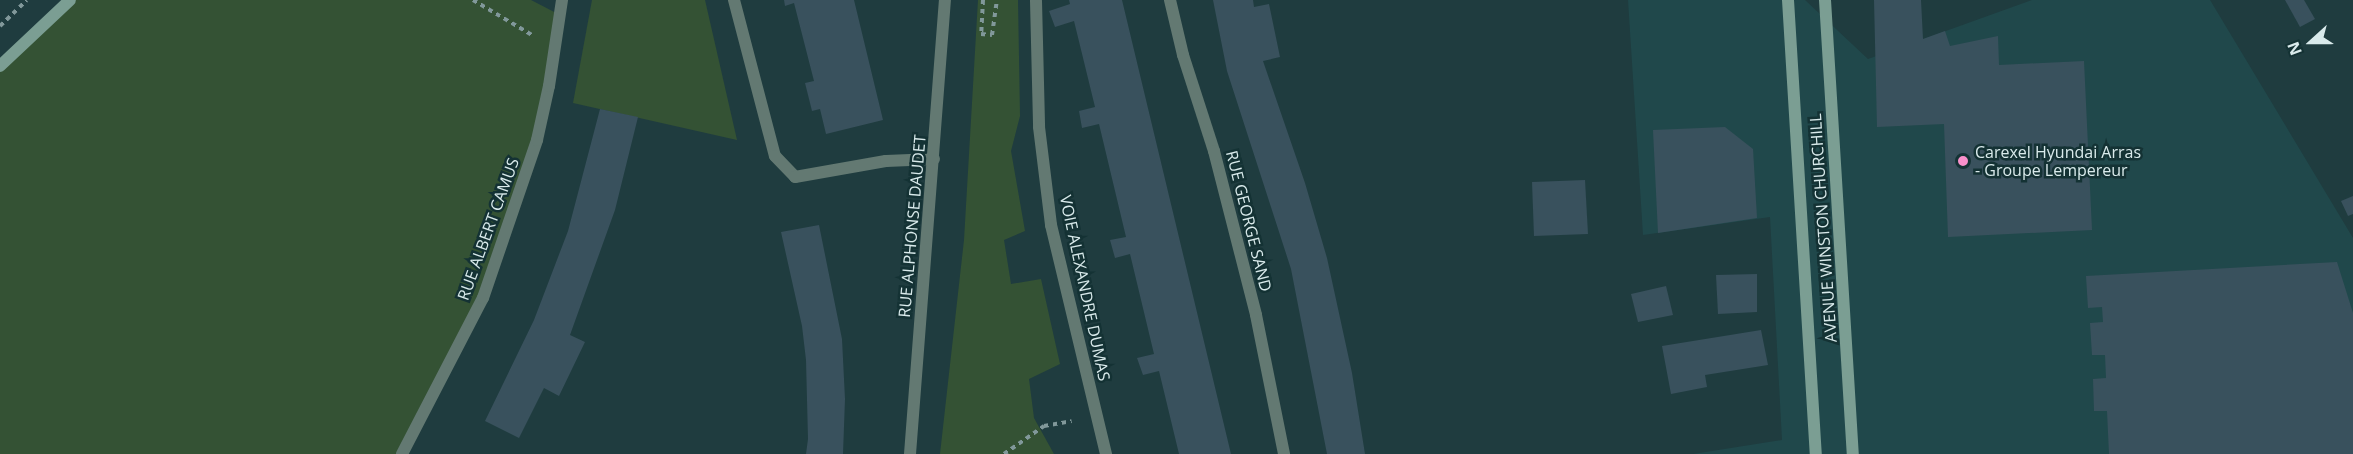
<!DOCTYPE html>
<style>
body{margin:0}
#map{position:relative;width:2353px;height:454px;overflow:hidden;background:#1f3c3f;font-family:"Open Sans",sans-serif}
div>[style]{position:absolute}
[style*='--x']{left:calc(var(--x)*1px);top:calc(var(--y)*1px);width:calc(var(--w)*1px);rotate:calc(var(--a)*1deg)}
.built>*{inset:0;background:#20484b}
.green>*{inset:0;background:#345234}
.building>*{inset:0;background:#39515d}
.path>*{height:4px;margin-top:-2px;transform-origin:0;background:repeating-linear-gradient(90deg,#81989a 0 4.5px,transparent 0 9px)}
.lane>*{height:12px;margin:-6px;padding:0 6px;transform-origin:6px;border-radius:6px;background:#637972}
.street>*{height:12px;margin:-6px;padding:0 6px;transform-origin:6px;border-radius:6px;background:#637972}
.secondary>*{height:12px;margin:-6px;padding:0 6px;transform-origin:6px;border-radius:6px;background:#7b9e93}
.dots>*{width:16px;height:16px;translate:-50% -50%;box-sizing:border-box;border:3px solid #143234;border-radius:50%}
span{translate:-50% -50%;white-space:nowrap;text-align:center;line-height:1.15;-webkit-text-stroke:5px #143234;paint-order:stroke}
.poi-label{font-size:16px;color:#d9eaeb}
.left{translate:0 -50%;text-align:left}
.street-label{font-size:16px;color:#d9eaeb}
.north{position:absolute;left:2281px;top:12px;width:60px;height:60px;-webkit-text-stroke:4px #143234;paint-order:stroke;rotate:249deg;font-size:16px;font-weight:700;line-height:24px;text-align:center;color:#d9eaeb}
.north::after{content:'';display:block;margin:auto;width:21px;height:27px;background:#d9eaeb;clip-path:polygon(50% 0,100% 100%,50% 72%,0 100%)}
</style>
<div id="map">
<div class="built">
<div style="clip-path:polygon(1628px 0,1805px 0,1868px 59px,2032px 0,2210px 0,2353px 238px,2353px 454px,1693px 454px,1782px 440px,1770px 217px,1643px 235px)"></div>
</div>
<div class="green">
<div style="clip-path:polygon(70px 0,531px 0,560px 15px,549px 86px,483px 298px,402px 454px,0 454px,0 66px)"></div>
<div style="clip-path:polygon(592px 0,705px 0,737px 140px,573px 103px)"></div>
<div style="clip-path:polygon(978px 0,1018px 0,1020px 116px,1011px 151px,1025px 231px,1004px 240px,1011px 284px,1041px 279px,1060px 364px,1029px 379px,1034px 418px,1054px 454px,940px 454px,964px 240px)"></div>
</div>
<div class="building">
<div style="clip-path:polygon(784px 0,854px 0,883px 120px,826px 134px,820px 109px,812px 111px,805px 83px,814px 81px,794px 3px,785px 6px)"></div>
<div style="clip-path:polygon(1069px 0,1122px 0,1231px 454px,1179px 454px,1159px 371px,1143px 375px,1137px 358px,1154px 354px,1130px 254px,1115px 258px,1110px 240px,1126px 237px,1099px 124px,1082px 128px,1079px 111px,1095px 107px,1074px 21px,1055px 27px,1049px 11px,1070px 4px)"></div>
<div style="clip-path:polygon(1213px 0,1253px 0,1254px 7px,1269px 4px,1280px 57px,1263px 61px,1305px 183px,1327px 258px,1352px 373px,1365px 454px,1327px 454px,1291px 269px,1227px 71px)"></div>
<div style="clip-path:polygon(1874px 0,1921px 0,1923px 39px,1945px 31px,1950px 46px,1998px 36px,1999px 65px,2084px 61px,2092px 230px,1948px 237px,1944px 124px,1877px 127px)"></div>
<div style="clip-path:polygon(2285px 0,2304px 0,2315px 19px,2300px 27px)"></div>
<div style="clip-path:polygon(600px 109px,638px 117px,615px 210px,570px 335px,585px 342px,559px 396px,544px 388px,519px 438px,485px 421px,534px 320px,568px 231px)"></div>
<div style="clip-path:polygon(1725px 127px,1753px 149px,1757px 218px,1658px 233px,1653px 130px)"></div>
<div style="clip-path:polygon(1585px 180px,1588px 234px,1534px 236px,1532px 182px)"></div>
<div style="clip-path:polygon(2353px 196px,2353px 214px,2348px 216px,2341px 201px)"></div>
<div style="clip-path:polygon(819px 225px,842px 339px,845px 399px,843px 454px,806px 454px,808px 439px,806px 360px,802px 326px,781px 232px)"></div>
<div style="clip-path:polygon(2337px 262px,2353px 313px,2353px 454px,2109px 454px,2107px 411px,2094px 411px,2093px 379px,2106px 378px,2105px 355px,2092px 355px,2090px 323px,2103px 322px,2102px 307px,2088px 308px,2086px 276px)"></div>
<div style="clip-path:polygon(1757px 274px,1757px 312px,1718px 314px,1716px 275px)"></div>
<div style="clip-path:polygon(1666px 286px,1673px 315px,1638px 322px,1631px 294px)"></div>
<div style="clip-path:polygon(1761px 330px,1768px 365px,1705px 375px,1707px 387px,1671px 394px,1662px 346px)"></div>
</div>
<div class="path">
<div style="--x:473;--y:0;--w:69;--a:30.7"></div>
<div style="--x:983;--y:0;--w:34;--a:93"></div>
<div style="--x:981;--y:34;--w:11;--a:5"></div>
<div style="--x:992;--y:35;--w:35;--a:-82"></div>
<div style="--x:0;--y:26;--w:37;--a:-44"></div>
<div style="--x:1004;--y:454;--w:49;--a:-35"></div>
<div style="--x:1044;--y:426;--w:28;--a:-10"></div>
</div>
<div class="lane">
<div style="--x:1036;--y:1;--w:126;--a:88.6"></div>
</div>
<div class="street">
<div style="--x:734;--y:0;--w:161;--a:75.3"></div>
<div style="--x:775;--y:156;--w:29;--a:46"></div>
<div style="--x:795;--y:177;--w:92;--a:-10"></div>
<div style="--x:886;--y:161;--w:48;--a:-2.4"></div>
<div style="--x:1170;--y:0;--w:57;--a:76.7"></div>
<div style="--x:1183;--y:55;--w:101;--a:72.1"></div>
<div style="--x:1214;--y:151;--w:169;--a:75.6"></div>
<div style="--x:1256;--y:315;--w:142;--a:78.6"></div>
<div style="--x:1039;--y:127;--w:99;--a:83"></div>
<div style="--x:1051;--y:225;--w:236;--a:76.5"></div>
<div style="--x:402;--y:454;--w:176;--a:-62.6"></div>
<div style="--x:483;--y:298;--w:167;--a:-71.1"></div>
<div style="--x:537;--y:140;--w:55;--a:-77.5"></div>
<div style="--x:549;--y:86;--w:87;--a:-81.4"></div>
<div style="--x:910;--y:454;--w:455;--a:-85.6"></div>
</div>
<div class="secondary">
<div style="--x:1788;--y:0;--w:455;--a:86.5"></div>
<div style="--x:1825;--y:0;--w:455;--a:86.5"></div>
<div style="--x:0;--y:66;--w:96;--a:-43.3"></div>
</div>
<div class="dots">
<div style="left:1963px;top:161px;background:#f890cb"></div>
</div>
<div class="poi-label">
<span class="left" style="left:1975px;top:161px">Carexel Hyundai Arras<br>- Groupe Lempereur</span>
</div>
<div class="street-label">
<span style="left:1249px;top:221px;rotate:76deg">RUE GEORGE SAND</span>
<span style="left:912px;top:226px;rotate:-85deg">RUE ALPHONSE DAUDET</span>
<span style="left:1823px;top:228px;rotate:-94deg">AVENUE WINSTON CHURCHILL</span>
<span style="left:488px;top:229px;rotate:-70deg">RUE ALBERT CAMUS</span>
<span style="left:1085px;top:288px;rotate:78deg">VOIE ALEXANDRE DUMAS</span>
</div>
<div class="north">N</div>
</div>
